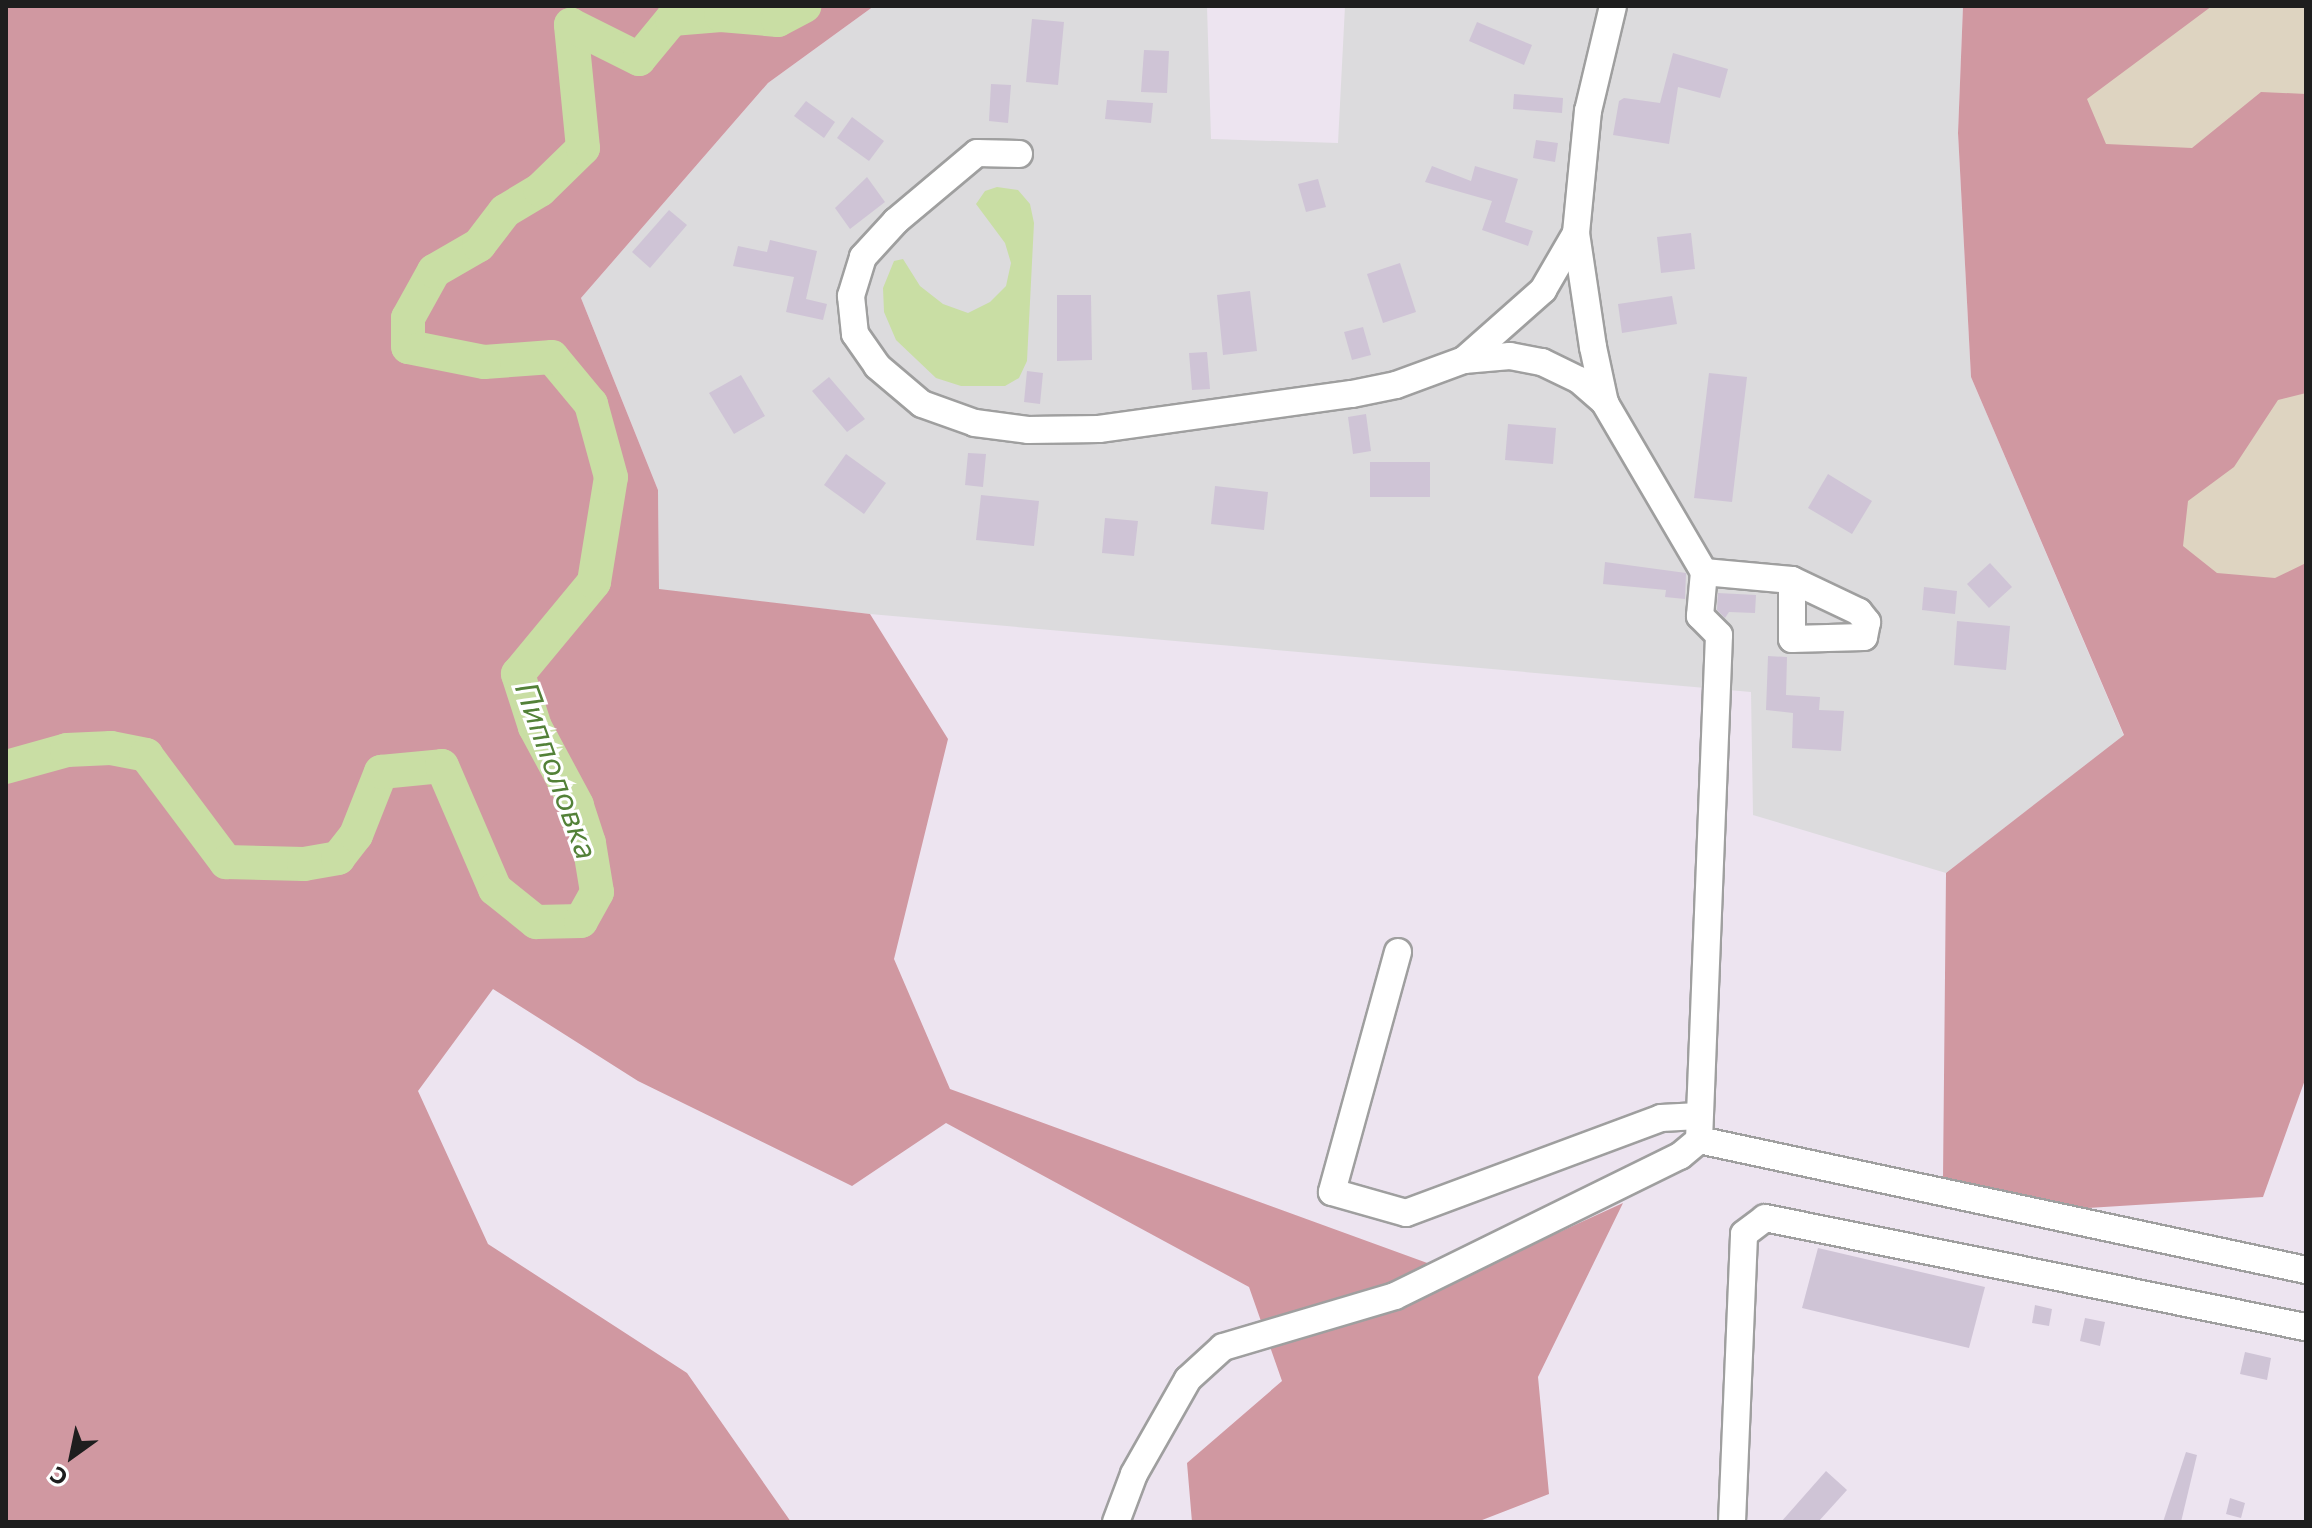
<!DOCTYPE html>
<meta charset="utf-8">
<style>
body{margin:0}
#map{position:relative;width:2312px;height:1528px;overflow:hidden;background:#ede4f0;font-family:Commissioner,sans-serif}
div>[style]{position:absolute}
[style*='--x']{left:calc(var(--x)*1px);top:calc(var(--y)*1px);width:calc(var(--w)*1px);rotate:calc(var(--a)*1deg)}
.residential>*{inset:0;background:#dcdbdd}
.forest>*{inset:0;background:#d098a1}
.wetland>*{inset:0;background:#ded4c1}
.water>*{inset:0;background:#c9dea4}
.river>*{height:34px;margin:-17px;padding:0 17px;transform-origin:17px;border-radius:17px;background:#c9dea4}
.building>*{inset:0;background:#cfc4d6}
.roads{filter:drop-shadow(2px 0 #9f9f9f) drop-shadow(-2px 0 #9f9f9f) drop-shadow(0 2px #9f9f9f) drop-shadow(0 -2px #9f9f9f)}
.minor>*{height:26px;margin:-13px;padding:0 13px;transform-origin:13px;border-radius:13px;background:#fff}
span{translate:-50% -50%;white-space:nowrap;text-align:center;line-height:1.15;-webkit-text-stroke:6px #fff;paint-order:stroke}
.water-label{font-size:32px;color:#538138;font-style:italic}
.frame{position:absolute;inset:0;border:8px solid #1e1e1e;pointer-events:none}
.north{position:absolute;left:32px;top:1416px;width:80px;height:80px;-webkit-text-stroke:6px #fff;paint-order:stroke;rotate:213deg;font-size:22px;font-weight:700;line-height:32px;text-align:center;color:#1e1e1e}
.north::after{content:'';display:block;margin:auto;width:28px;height:36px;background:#1e1e1e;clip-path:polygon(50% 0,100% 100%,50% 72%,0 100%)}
</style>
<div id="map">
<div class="residential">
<div style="clip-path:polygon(874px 6px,1207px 6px,1211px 139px,1338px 143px,1345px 6px,1963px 6px,1958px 133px,1971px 377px,2124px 736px,1946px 873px,1753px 815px,1751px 692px,870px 614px,659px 590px,658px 490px,581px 298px,768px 83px)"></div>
</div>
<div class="forest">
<div style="clip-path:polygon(6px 6px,874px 6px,768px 83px,581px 298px,658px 490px,659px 589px,870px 614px,948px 739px,894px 959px,950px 1089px,1463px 1276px,1623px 1203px,1538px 1377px,1549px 1494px,1477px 1522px,1192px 1522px,1187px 1463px,1282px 1381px,1249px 1287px,946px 1123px,852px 1186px,638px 1081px,493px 989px,418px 1091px,488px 1244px,687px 1373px,791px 1522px,6px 1522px)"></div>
<div style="clip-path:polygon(1963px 6px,2306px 6px,2306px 1077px,2263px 1197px,2072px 1209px,1943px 1179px,1946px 873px,2124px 735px,1971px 377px,1958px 133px)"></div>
</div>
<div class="wetland">
<div style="clip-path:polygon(2212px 6px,2306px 6px,2306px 94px,2261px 92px,2192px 148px,2106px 144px,2087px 99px)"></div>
<div style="clip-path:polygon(2306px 393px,2306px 563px,2275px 578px,2217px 573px,2183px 546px,2188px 501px,2234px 467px,2278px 400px)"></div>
</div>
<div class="water">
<div style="clip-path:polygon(997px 187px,1018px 190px,1030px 204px,1034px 223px,1027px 361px,1019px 378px,1005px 386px,961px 386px,936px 378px,896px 340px,884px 312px,883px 288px,894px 261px,903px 259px,920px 286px,943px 304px,968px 313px,990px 302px,1006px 286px,1011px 263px,1005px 243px,976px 204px,985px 191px)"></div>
</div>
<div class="river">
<div style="--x:6;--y:767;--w:63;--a:-15.6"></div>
<div style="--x:67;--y:750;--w:44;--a:-2.6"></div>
<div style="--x:111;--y:748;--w:36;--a:11"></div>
<div style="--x:146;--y:755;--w:134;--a:53.2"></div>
<div style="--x:226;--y:862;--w:78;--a:1.5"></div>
<div style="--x:304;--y:864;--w:35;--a:-10"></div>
<div style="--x:338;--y:858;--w:29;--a:-52"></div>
<div style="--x:356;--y:835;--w:68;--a:-68.4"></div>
<div style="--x:381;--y:772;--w:61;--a:-5.6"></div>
<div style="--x:442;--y:766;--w:134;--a:66.7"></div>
<div style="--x:495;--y:889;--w:53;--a:38.8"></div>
<div style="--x:536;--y:922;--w:45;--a:-1.3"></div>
<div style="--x:581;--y:921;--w:33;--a:-61"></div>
<div style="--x:597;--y:892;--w:50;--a:-99.3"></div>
<div style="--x:589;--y:843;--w:40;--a:-108"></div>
<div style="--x:577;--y:805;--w:89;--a:-118.3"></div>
<div style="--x:535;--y:727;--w:56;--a:-107.8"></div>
<div style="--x:518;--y:674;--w:119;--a:-50.4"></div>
<div style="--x:594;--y:582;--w:106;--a:-80.8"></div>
<div style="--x:611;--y:477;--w:76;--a:-105.3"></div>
<div style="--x:591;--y:404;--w:61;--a:-129.7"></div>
<div style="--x:552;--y:357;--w:68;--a:175.8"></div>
<div style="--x:484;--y:362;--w:77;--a:-168.8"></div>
<div style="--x:408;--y:347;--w:29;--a:-90"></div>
<div style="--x:408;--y:318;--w:54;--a:-61"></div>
<div style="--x:434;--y:271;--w:52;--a:-30"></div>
<div style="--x:479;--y:245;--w:43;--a:-52.6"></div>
<div style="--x:505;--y:211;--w:41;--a:-31"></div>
<div style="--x:540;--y:190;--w:60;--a:-44.3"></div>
<div style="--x:583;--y:148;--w:124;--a:-95.6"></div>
<div style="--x:571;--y:25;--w:76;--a:26.6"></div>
<div style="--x:639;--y:59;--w:52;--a:-50.5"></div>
<div style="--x:672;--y:19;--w:49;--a:-4.7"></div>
<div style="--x:721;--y:15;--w:57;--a:5"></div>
<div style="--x:778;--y:20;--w:30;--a:-28"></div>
</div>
<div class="building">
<div style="clip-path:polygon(1032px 19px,1064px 22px,1058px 85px,1026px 82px)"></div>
<div style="clip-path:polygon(1477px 22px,1532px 45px,1524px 65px,1469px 41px)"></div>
<div style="clip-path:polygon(1144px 50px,1169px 51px,1167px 93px,1141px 92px)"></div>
<div style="clip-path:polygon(1673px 53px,1728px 69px,1720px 98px,1678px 87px,1669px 144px,1613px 135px,1619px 101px,1624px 98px,1660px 103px)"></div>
<div style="clip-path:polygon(991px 84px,1011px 85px,1008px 123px,989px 121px)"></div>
<div style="clip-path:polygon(1514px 94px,1563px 98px,1562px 113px,1513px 109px)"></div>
<div style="clip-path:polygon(1107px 100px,1153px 103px,1151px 123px,1105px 119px)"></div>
<div style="clip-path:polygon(806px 101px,835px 122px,824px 138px,794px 116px)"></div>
<div style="clip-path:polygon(852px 117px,884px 141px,869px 161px,837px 138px)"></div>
<div style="clip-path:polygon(1536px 140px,1558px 143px,1555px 162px,1533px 158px)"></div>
<div style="clip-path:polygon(1432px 166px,1471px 181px,1475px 166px,1518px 179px,1505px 222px,1533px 231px,1528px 246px,1482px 230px,1492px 201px,1425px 182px)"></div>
<div style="clip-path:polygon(867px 177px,885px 202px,850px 229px,835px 208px)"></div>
<div style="clip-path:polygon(1318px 179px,1326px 207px,1306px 212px,1298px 184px)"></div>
<div style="clip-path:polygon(669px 210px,687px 225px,650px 268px,632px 252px)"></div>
<div style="clip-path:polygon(1691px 233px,1695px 269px,1661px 273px,1657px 237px)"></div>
<div style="clip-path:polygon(770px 240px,817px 251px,806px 299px,827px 304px,823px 320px,786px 312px,794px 277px,733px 266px,738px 246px,767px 252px)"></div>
<div style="clip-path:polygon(1400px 263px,1416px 312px,1383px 323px,1367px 274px)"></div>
<div style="clip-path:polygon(1250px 291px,1257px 351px,1223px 355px,1217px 295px)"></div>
<div style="clip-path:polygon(1057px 295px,1091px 295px,1092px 360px,1057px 361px)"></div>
<div style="clip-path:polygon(1672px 296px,1677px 324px,1622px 333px,1618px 304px)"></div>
<div style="clip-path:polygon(1363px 327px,1371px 355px,1352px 360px,1344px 332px)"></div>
<div style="clip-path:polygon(1207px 352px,1210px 389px,1192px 390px,1189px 353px)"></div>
<div style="clip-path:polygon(1027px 371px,1043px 373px,1040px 404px,1024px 402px)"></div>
<div style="clip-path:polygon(1709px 373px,1747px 377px,1732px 502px,1694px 498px)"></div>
<div style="clip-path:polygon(741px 375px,765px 416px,734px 434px,709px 393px)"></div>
<div style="clip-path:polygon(829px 377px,865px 419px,847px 432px,812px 391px)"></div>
<div style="clip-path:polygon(1366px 414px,1371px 451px,1353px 454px,1348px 417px)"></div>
<div style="clip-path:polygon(1508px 424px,1556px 428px,1553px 464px,1505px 460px)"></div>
<div style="clip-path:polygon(968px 453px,986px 454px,983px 487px,965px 485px)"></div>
<div style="clip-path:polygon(846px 454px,886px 483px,864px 514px,824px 485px)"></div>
<div style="clip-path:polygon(1370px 462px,1430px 462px,1430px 497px,1370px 497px)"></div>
<div style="clip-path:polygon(1828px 474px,1872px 501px,1852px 534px,1808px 508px)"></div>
<div style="clip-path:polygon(1215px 486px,1268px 492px,1264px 530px,1211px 524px)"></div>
<div style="clip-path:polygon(981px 495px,1039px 501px,1034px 546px,976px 540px)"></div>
<div style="clip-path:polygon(1105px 518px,1138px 521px,1134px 556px,1102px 553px)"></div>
<div style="clip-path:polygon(1605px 562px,1686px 573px,1685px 599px,1665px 597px,1666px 590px,1603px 584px)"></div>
<div style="clip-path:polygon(1990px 563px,2012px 587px,1989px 608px,1967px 584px)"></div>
<div style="clip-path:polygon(1924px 587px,1957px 591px,1955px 614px,1922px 610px)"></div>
<div style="clip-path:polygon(1718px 593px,1756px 595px,1755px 613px,1729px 612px,1725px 618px,1717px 610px)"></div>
<div style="clip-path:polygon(1957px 621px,2010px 626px,2006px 670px,1954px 665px)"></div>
<div style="clip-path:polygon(1768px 656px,1787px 657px,1786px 695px,1820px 697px,1819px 710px,1844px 711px,1841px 751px,1792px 748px,1793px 713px,1766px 710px)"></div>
<div style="clip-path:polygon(1818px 1248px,1985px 1287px,1969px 1348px,1802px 1308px)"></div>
<div style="clip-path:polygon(2035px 1305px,2052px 1309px,2049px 1326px,2032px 1323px)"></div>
<div style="clip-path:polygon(2085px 1318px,2105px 1322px,2100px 1346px,2080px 1341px)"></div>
<div style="clip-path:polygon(2245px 1352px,2271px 1358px,2267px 1380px,2240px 1374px)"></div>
<div style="clip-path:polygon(2186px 1452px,2197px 1455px,2181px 1522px,2163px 1522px)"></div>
<div style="clip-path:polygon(1826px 1471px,1847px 1490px,1818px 1522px,1781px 1522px)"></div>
<div style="clip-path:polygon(2230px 1498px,2245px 1503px,2241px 1518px,2226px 1514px)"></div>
</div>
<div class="roads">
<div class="minor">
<div style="--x:1019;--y:154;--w:42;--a:-178.6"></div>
<div style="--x:977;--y:153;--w:106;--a:140"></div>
<div style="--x:896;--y:221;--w:49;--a:132.5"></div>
<div style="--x:863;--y:257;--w:41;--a:107.1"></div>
<div style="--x:851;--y:296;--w:38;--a:84"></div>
<div style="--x:855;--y:334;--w:39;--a:55"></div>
<div style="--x:877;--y:366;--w:59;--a:40.2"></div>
<div style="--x:922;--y:404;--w:56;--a:19.7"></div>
<div style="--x:975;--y:423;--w:53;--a:7.5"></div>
<div style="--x:1028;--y:430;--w:71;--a:-0.8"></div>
<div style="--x:1099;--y:429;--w:255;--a:-7.9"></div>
<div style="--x:1352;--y:394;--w:45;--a:-11.6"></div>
<div style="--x:1396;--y:385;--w:72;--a:-20.2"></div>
<div style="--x:1464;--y:360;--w:46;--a:-5"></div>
<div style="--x:1510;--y:356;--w:33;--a:11"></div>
<div style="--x:1542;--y:362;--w:41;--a:25.9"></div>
<div style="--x:1579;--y:380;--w:35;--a:41"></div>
<div style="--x:1464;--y:360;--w:106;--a:-41.5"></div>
<div style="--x:1543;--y:290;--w:66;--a:-59.9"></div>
<div style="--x:1704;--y:572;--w:88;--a:5.2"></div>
<div style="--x:1792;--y:580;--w:74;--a:25.5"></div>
<div style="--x:1859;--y:612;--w:13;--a:51"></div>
<div style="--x:1867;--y:622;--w:15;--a:101"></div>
<div style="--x:1864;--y:637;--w:72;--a:178.4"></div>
<div style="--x:1792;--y:639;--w:59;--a:-90"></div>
<div style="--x:1398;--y:952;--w:249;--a:105.4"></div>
<div style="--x:1332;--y:1192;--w:77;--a:15.8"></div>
<div style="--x:1406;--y:1213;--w:272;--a:-20.4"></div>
<div style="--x:1661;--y:1118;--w:38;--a:-3"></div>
<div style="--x:1699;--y:1140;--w:621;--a:12.09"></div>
<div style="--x:1116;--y:1522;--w:51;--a:-69.4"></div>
<div style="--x:1134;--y:1474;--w:109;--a:-60.4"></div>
<div style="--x:1188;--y:1379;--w:47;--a:-42.4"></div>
<div style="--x:1223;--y:1347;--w:179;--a:-16.5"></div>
<div style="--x:1395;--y:1296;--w:318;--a:-26.2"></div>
<div style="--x:1680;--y:1156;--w:25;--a:-40"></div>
<div style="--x:1699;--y:1140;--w:505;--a:-87.73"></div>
<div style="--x:1719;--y:635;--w:27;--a:-135"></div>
<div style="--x:1700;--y:616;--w:44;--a:-84.8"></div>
<div style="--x:1704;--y:572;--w:196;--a:-120.4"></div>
<div style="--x:1605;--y:403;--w:57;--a:-102.1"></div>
<div style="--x:1593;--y:347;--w:115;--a:-98.5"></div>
<div style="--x:1576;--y:233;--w:123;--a:-84.4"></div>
<div style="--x:1588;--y:111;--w:108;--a:-76.6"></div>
<div style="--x:1732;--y:1522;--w:288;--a:-87.6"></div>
<div style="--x:1744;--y:1234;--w:26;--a:-37"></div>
<div style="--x:1765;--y:1218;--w:551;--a:11.41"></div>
</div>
</div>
<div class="water-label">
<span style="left:558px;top:770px;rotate:70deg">Пипполовка</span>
</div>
<div class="frame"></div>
<div class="north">С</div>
</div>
